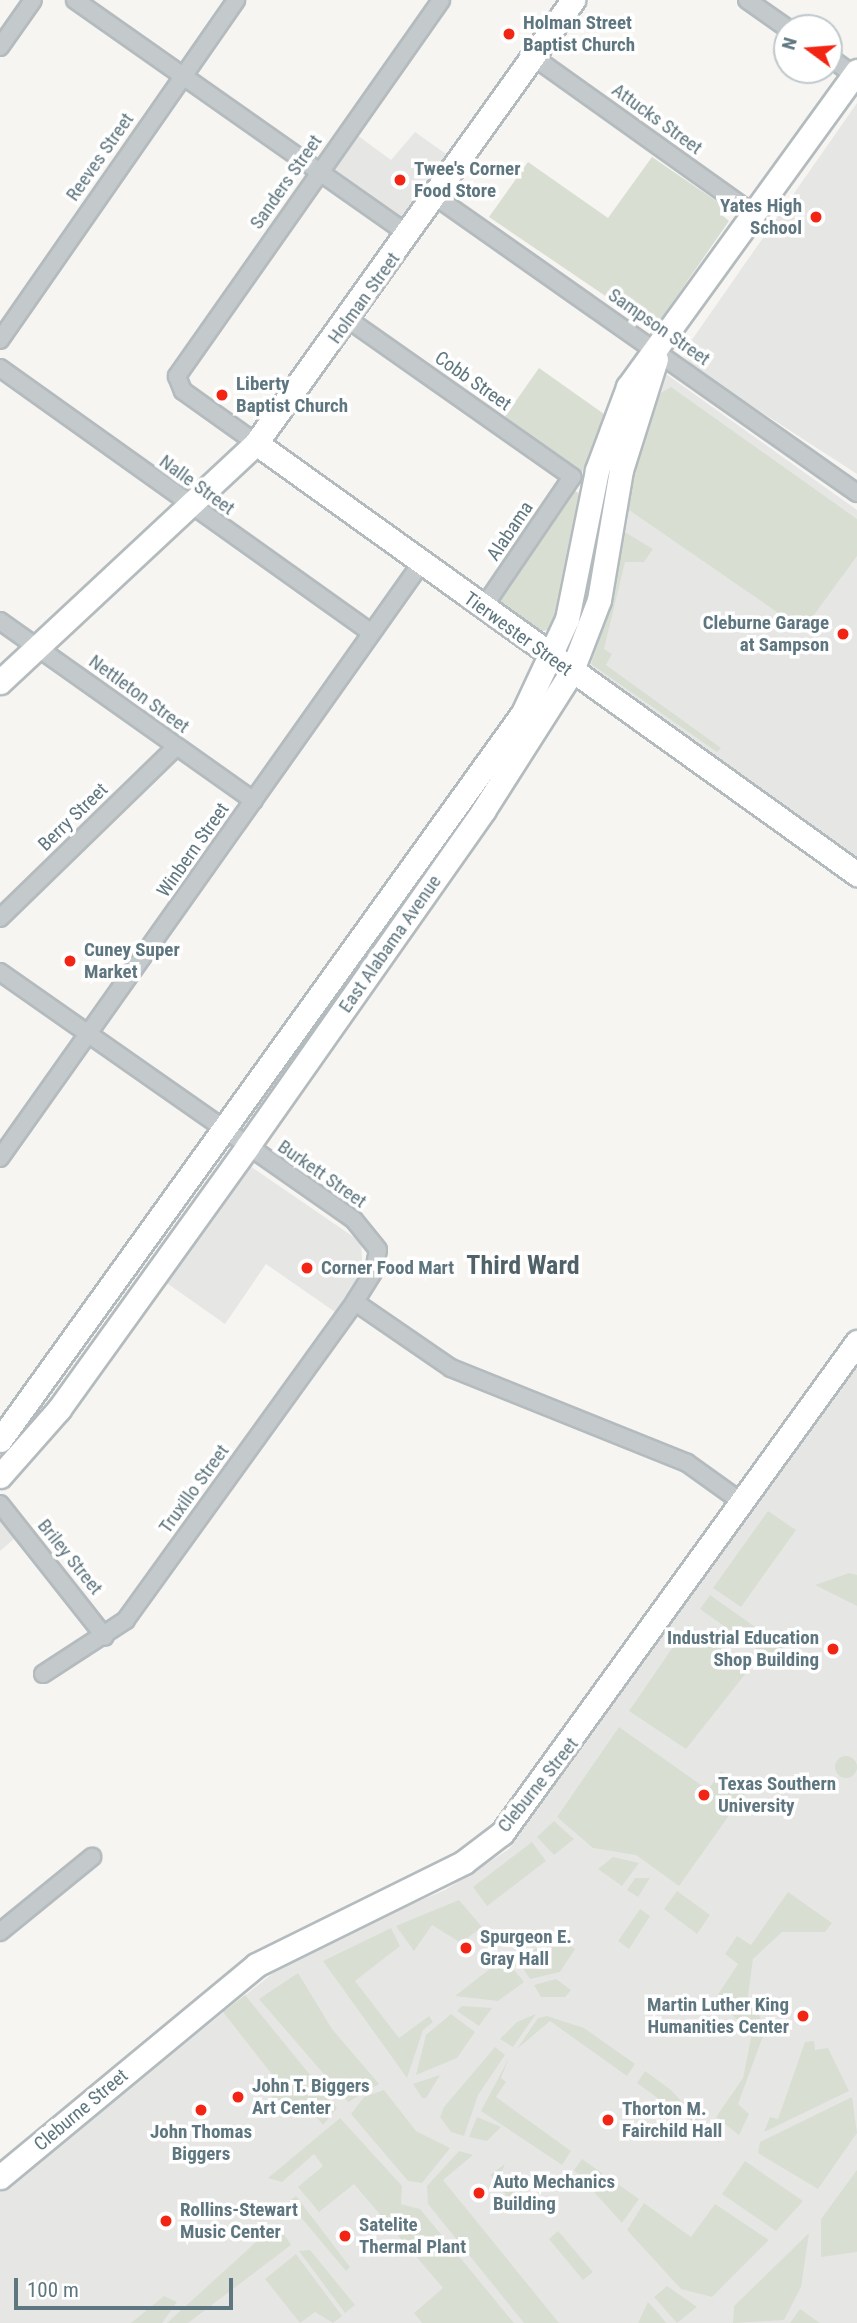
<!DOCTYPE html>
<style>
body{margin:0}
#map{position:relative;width:857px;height:2323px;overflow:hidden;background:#f6f5f1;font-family:"Roboto Condensed",sans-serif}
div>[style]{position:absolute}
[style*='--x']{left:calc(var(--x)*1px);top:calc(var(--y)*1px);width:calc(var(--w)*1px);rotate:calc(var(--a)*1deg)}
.built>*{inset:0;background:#e6e7e5}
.green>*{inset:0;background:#d8ded2}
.round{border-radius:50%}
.roads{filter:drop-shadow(2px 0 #b4bbbe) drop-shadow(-2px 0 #b4bbbe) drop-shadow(0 2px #b4bbbe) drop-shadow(0 -2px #b4bbbe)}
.street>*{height:16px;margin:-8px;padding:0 8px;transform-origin:8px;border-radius:8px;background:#c4c9cb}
.secondary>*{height:23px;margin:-11.5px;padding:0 11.5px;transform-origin:11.5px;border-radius:11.5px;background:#fff}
.dots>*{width:19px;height:19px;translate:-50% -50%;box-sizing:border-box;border:4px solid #fff;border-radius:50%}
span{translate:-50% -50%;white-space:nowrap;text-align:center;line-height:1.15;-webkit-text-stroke:7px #fff;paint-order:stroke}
.poi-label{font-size:19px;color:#5e767f;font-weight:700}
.left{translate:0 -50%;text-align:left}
.right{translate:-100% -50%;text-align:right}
.street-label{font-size:19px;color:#5e767f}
.district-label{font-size:26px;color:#506269;font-weight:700}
.north{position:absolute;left:773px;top:14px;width:70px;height:70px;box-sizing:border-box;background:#fff;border:2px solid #bfc8cc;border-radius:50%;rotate:286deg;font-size:19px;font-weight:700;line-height:28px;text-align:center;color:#5e767f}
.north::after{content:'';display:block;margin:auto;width:24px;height:32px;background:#f22515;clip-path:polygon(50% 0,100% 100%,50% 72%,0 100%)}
.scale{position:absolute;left:14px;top:2278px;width:219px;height:32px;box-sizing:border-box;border:4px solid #5e767f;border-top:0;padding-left:9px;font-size:21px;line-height:24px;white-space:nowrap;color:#5e767f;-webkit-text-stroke:5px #fff;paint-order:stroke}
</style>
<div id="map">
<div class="built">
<div style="clip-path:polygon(857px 103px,857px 474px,695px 369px,682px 354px)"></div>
<div style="clip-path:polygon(415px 132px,449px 156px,407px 215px,393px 218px,332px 172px,357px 135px,391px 160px)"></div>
<div style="clip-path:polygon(666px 374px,857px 510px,857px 861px,590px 669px,640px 431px)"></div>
<div style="clip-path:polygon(247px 1164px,361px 1242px,363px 1274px,335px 1312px,266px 1264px,225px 1324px,161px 1279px)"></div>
<div style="clip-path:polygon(857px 1364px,857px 2323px,0 2323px,0 2191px,283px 1965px,331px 1938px,445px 1890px,509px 1849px)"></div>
<div style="clip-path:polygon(0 1519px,15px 1538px,0 1551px)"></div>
</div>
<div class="green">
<div style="clip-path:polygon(652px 157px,728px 209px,723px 216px,729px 221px,654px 329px,489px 217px,528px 162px,608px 218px)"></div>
<div style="clip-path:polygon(539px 368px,604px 414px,581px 475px,504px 418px)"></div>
<div style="clip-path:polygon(671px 387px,857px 519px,857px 556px,803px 630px,626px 508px,645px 429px,661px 393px)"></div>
<div style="clip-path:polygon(573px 490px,579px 493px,566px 577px,551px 629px,539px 632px,497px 603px)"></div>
<div style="clip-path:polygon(623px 531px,653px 549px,644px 562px,625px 562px,604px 649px,612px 654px,606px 665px,721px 748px,717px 752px,591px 664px,611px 604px)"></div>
<div style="clip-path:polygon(768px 1511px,796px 1530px,741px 1607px,713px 1588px)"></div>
<div style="clip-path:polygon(849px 1573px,857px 1575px,857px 1606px,815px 1585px)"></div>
<div style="clip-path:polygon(710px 1595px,796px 1656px,786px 1670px,700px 1609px)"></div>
<div style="clip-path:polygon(688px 1625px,743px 1661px,746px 1673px,686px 1749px,629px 1711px)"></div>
<div style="clip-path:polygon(619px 1727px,708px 1790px,721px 1771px,747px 1790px,679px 1886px,636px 1855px,593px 1848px,557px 1817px)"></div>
<div class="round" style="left:835px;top:1756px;width:22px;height:22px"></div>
<div style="clip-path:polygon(554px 1821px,574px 1839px,554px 1855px,537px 1837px)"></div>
<div style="clip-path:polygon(532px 1842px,546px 1861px,487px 1906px,473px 1887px)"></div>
<div style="clip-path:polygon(613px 1857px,639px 1863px,622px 1886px,598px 1869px)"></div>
<div style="clip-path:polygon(635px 1878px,650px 1878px,638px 1897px,627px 1890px)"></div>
<div style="clip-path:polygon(677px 1891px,710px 1915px,697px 1934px,664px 1909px)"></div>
<div style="clip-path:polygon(788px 1892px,832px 1923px,825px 1932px,782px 1932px,753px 1959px,748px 1996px,766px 2028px,738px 2104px,749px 2114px,739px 2135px,716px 2117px,743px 2078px,752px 2033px,715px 1999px,738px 1964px,725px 1954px,737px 1936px,751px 1945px)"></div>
<div style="clip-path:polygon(459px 1900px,482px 1927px,461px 1943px,432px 1925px,414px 1951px,396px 1926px)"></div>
<div style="clip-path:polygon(640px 1909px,650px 1916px,629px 1949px,618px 1941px)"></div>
<div style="clip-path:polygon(391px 1928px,400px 1946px,355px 1981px,399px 2038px,429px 2016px,433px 2022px,423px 2030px,407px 2078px,323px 1961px)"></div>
<div style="clip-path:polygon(554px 1936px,575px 1949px,560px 1972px,530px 1979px,518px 1961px)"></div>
<div style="clip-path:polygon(504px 1958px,524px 1982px,498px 2001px,455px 1996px)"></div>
<div style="clip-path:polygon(298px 1973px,332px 2029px,379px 2084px,348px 2102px,259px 1999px)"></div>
<div style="clip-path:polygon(556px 1979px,571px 1990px,565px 1997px,541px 1997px,534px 1985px)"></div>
<div style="clip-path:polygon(245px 1995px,337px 2108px,323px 2125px,302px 2099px,285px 2113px,263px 2086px,274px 2077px,223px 2012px)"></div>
<div style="clip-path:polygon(462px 2006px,492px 2008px,479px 2026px,457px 2011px)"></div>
<div style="clip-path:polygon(451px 2014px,475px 2032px,457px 2058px,416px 2075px,426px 2035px)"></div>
<div style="clip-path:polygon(536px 2014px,513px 2047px,500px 2039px,517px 2022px)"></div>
<div style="clip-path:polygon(547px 2016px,584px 2028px,635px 2064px,627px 2076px,550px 2021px,517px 2049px,538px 2018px)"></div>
<div style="clip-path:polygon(814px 2041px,815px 2050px,828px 2048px,849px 2091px,764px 2132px,770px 2117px,778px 2119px,805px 2042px)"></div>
<div style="clip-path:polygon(495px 2047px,505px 2055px,478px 2095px,464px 2136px,451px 2132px,440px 2117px,444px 2107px)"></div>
<div style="clip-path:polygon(509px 2058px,501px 2078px,506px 2082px,496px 2097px,571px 2151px,562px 2165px,481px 2111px)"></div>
<div style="clip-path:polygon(645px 2071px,671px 2090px,721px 2144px,637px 2083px)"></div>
<div style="clip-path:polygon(440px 2075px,426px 2098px,422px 2098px,413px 2084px)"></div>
<div style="clip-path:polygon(384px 2090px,416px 2131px,450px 2148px,422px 2183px,408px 2181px,351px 2114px,364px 2097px)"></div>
<div style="clip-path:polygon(852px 2097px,857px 2133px,818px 2189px,758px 2153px,760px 2142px)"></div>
<div style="clip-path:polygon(477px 2117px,501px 2127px,487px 2141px,469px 2137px)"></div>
<div style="clip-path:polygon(340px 2118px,402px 2186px,401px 2204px,420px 2209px,514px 2323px,422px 2323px,414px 2313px,443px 2288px,354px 2184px,319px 2212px,298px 2187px,323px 2166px,314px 2154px,282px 2182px,268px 2178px)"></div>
<div style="clip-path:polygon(459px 2151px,473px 2155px,443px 2180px,559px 2323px,524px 2323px,428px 2204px,427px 2186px)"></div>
<div style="clip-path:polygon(582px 2159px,639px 2199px,622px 2223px,574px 2170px)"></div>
<div style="clip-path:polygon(745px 2161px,803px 2201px,776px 2231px,722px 2194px)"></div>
<div style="clip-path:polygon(505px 2164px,499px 2178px,520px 2193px,528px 2182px,530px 2188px,515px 2206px,490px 2175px)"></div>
<div style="clip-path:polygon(857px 2170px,857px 2252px,821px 2257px,821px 2219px)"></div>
<div style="clip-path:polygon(296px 2196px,350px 2267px,346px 2271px,288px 2202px)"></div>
<div style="clip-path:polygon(644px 2203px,691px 2237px,715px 2204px,769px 2240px,712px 2297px,681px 2289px,627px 2230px)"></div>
<div style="clip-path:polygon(277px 2223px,291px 2245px,188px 2323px,167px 2323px)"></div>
<div style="clip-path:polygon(558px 2231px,593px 2272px,583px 2280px,549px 2239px)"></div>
<div style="clip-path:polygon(809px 2233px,801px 2287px,784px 2320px,733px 2323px,734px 2306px)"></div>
<div style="clip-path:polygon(310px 2250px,355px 2305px,345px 2313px,299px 2251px)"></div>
<div style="clip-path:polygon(296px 2254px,342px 2316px,333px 2323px,315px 2312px,300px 2323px,265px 2279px)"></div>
<div style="clip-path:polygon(667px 2286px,697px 2307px,677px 2323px,654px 2297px)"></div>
<div style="clip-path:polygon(164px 2296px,177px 2302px,162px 2323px,131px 2323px)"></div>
<div style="clip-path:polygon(648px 2302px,659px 2314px,666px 2323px,638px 2323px)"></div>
<div style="clip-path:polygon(800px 2309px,803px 2311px,820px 2323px,790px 2323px)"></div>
</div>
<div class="roads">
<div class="street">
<div style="--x:75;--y:0;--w:408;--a:35.1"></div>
<div style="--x:747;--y:0;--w:49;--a:35"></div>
<div style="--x:0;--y:47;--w:57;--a:-54.9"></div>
<div style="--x:532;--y:56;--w:275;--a:35.5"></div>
<div style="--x:829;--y:57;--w:31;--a:36"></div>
<div style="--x:436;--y:197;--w:515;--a:35.11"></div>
<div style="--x:349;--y:320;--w:273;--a:35.1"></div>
<div style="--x:572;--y:477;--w:158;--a:124.2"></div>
<div style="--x:0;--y:340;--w:414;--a:-55.2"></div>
<div style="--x:0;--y:368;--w:456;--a:35.5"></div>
<div style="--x:256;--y:443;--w:90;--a:-144.5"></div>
<div style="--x:183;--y:391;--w:16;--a:-112"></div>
<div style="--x:177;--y:376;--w:459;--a:-54.9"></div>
<div style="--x:0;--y:621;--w:311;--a:35.3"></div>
<div style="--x:0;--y:918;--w:245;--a:-44.2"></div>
<div style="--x:0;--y:972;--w:432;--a:35"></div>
<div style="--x:354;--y:1220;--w:38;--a:51"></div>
<div style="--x:378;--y:1250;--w:21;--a:101"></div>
<div style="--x:374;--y:1271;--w:36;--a:122"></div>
<div style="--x:355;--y:1302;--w:392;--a:125.8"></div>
<div style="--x:126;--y:1620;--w:99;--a:147"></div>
<div style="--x:0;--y:1158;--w:727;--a:-54.69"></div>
<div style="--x:355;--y:1302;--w:116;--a:34.5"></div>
<div style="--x:451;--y:1368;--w:254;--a:21.9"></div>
<div style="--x:687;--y:1463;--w:69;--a:35.5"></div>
<div style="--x:0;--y:1504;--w:169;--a:51.7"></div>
<div style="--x:0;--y:1932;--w:119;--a:-39.2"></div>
</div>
<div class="secondary">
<div style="--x:256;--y:443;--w:740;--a:35.65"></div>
<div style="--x:0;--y:682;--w:350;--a:-43"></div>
<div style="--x:256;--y:443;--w:545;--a:-54.41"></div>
<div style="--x:0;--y:1440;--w:896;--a:-54.27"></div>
<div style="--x:523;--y:713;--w:104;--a:-64.9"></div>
<div style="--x:567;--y:619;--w:152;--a:-78.6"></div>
<div style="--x:597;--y:470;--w:89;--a:-69.5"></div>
<div style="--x:628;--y:387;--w:390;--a:-54.1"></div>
<div style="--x:0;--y:1476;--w:89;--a:-48.6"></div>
<div style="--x:59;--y:1409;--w:322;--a:-54.3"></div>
<div style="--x:247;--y:1147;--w:411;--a:-54.9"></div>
<div style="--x:483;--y:811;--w:164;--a:-57.5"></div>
<div style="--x:571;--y:673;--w:78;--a:-69"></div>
<div style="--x:599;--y:600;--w:132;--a:-80.4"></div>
<div style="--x:621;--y:470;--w:116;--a:-72.5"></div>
<div style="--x:0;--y:2177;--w:332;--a:-39.6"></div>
<div style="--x:256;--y:1965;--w:232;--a:-26.3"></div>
<div style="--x:464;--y:1862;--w:48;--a:-37.3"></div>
<div style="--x:502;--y:1833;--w:606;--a:-54.13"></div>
</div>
</div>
<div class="dots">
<div style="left:509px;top:34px;background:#f22515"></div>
<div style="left:400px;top:180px;background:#f22515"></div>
<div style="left:816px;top:217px;background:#f22515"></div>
<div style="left:222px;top:395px;background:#f22515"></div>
<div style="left:843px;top:634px;background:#f22515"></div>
<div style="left:70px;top:961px;background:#f22515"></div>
<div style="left:307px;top:1268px;background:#f22515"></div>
<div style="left:833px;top:1649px;background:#f22515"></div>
<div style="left:704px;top:1795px;background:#f22515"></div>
<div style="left:466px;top:1948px;background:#f22515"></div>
<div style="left:803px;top:2016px;background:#f22515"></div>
<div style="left:238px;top:2097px;background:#f22515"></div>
<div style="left:201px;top:2110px;background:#f22515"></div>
<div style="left:608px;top:2120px;background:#f22515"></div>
<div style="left:479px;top:2193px;background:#f22515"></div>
<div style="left:166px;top:2221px;background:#f22515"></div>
<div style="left:345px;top:2236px;background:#f22515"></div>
</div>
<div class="poi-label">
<span class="left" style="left:523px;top:34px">Holman Street<br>Baptist Church</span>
<span class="left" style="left:414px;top:180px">Twee's Corner<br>Food Store</span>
<span class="right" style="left:802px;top:217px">Yates High<br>School</span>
<span class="left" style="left:236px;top:395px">Liberty<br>Baptist Church</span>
<span class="right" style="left:829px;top:634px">Cleburne Garage<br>at Sampson</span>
<span class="left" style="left:84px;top:961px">Cuney Super<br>Market</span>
<span class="left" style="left:321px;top:1268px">Corner Food Mart</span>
<span class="right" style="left:819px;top:1649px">Industrial Education<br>Shop Building</span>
<span class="left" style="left:718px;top:1795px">Texas Southern<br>University</span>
<span class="left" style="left:480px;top:1948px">Spurgeon E.<br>Gray Hall</span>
<span class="right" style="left:789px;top:2016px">Martin Luther King<br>Humanities Center</span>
<span class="left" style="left:252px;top:2097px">John T. Biggers<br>Art Center</span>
<span class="left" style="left:622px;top:2120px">Thorton M.<br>Fairchild Hall</span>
<span style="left:201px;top:2143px">John Thomas<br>Biggers</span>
<span class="left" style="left:493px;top:2193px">Auto Mechanics<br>Building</span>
<span class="left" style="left:180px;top:2221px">Rollins-Stewart<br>Music Center</span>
<span class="left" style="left:359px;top:2236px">Satelite<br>Thermal Plant</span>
</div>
<div class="street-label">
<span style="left:657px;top:119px;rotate:36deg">Attucks Street</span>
<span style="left:100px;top:157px;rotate:-55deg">Reeves Street</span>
<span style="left:286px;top:182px;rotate:-55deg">Sanders Street</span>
<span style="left:364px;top:298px;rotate:-54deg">Holman Street</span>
<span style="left:659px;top:327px;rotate:35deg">Sampson Street</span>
<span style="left:473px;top:381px;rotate:35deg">Cobb Street</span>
<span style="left:197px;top:485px;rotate:36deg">Nalle Street</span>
<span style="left:510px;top:531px;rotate:-56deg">Alabama</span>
<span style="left:518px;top:634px;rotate:36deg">Tierwester Street</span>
<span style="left:139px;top:694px;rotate:36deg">Nettleton Street</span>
<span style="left:73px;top:817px;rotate:-44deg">Berry Street</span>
<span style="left:193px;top:850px;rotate:-55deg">Winbern Street</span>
<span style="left:390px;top:944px;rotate:-55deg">East Alabama Avenue</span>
<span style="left:322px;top:1174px;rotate:35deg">Burkett Street</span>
<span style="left:194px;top:1489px;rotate:-54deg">Truxillo Street</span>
<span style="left:70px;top:1557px;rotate:51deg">Briley Street</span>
<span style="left:538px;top:1785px;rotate:-51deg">Cleburne Street</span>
<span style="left:81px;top:2110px;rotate:-40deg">Cleburne Street</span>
</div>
<div class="district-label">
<span style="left:523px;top:1266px">Third Ward</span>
</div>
<div class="north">N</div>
<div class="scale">100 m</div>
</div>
